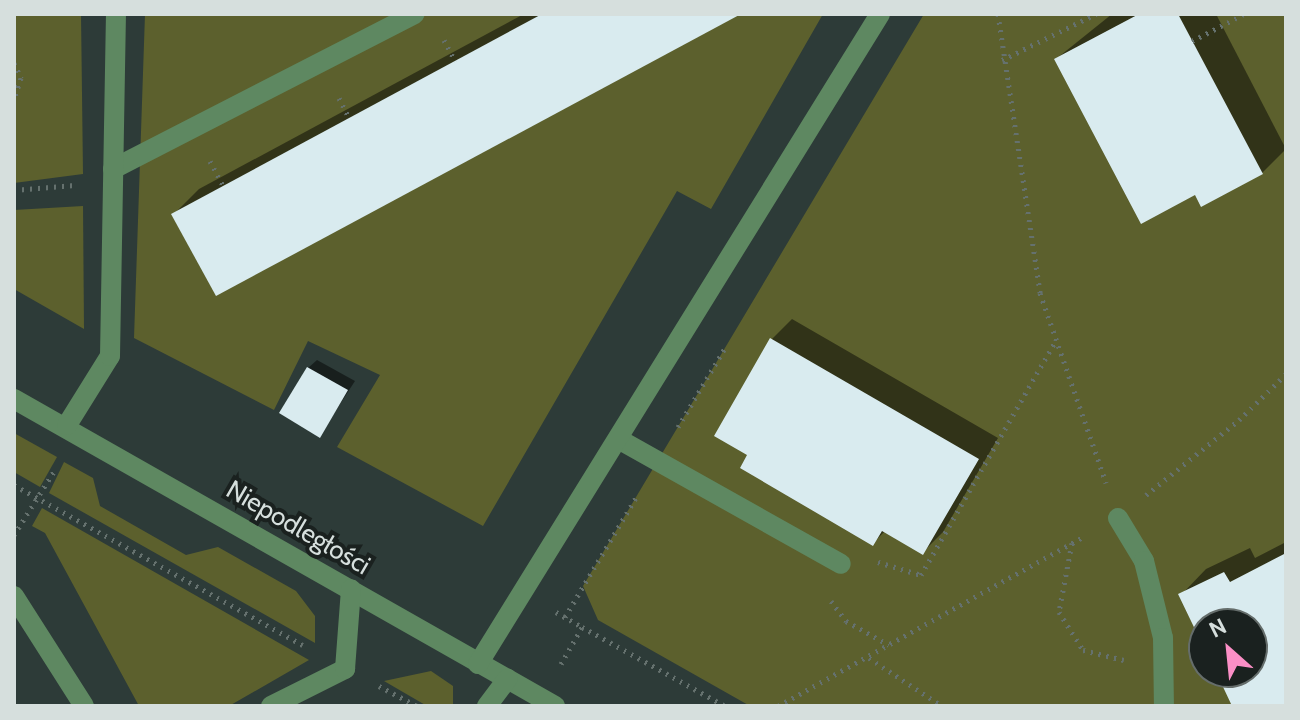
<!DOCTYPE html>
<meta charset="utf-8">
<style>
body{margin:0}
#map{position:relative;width:1300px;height:720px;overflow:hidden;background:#2d3b38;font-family:Cabin,sans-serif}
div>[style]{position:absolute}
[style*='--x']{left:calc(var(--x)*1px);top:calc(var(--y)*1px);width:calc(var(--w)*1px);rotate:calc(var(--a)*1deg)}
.green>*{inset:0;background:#5c602d}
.shadow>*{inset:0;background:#0007}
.building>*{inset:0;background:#d9ebef}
.path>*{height:5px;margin-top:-2.5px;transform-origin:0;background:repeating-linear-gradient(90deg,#65716e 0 2px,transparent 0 8px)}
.minor>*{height:20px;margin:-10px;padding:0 10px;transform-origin:10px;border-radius:10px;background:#5e8861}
span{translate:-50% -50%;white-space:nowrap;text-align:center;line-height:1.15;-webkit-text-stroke:8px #1a211f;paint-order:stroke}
.street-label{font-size:26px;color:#d6dfdd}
.frame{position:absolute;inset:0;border:16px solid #d6dfdd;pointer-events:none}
.north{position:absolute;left:1188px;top:608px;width:80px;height:80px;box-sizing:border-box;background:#1a211f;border:2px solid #656d6b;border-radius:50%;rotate:333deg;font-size:22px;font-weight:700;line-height:32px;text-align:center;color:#d6dfdd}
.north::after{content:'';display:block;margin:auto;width:28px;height:36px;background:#fb8fc6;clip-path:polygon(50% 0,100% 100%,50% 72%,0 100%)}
</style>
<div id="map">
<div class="green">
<div style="clip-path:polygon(14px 14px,81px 14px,83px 174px,14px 183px)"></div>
<div style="clip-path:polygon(145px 14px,823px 14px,711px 209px,677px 191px,483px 526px,337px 447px,380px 375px,308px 341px,274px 410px,134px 338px)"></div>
<div style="clip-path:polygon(evenodd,924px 14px,1286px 14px,1286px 706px,750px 706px,598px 620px,583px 586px,924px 14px,1204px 624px,1252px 624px,1252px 672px,1204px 672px,1204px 624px)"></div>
<div style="clip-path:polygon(83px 206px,84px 329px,14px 289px,14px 210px)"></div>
<div style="clip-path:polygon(14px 433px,57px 457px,40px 487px,14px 472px)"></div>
<div style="clip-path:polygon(64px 462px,93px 478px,100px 506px,186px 555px,218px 547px,296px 591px,315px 616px,315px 643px,49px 493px)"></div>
<div style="clip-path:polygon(42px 508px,309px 660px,229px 706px,139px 706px,45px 533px,32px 526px)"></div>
<div style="clip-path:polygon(431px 671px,453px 686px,453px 706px,427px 706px,384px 681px)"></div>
</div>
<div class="shadow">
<div style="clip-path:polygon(524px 14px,737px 14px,174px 214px,199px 189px)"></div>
<div style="clip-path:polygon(1112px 14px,1216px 14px,1286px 149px,1262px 173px,1196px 193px,1056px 59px)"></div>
<div style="clip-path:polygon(792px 319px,998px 438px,943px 532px,923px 552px,885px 531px,873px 543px,750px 454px,772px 339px)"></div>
<div style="clip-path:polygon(317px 360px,355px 381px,320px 435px,308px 368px)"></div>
<div style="clip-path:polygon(1286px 542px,1286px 706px,1234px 706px,1218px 672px,1252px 672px,1252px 624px,1204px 624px,1204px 643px,1181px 595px,1206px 569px,1250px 548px,1255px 558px)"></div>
</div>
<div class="building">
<div style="clip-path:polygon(542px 14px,741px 14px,216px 296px,171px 214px)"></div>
<div style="clip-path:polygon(1139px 14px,1178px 14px,1263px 174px,1201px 207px,1195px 195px,1141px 224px,1054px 59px)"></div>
<div style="clip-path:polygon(770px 338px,979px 459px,923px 555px,882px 531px,873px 546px,740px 468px,747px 455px,714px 436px)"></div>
<div style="clip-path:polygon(307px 367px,348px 390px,320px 438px,279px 413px)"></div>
<div style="clip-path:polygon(1286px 553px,1286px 706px,1232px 706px,1216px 672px,1252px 672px,1252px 624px,1204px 624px,1204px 648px,1178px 594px,1224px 572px,1230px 582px)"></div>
</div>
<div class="path">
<div style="--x:998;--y:14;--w:282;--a:81.4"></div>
<div style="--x:1040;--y:293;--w:201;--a:70.8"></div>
<div style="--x:444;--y:40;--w:24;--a:62"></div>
<div style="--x:1192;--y:41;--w:59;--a:-27.4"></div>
<div style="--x:1002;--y:60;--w:105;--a:-26.1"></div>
<div style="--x:14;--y:63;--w:17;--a:65"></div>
<div style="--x:21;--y:78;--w:23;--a:108"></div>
<div style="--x:339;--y:98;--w:22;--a:63"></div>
<div style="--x:210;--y:161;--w:27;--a:62"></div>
<div style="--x:14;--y:190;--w:61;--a:-4.7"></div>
<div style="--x:678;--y:427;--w:94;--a:-59.3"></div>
<div style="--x:14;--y:485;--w:330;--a:29"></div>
<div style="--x:1146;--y:495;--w:119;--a:-38.9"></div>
<div style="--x:1239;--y:420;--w:66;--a:-44.4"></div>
<div style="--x:14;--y:535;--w:79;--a:-57.9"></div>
<div style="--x:1072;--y:543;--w:70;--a:100.7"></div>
<div style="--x:1059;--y:612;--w:45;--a:57.7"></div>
<div style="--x:1083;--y:650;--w:42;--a:13.7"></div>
<div style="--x:878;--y:562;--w:45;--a:16.8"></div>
<div style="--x:921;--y:575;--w:271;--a:-60.1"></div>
<div style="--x:831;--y:601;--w:25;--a:53"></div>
<div style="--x:846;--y:621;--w:49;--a:29.2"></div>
<div style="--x:556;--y:612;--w:30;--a:30"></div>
<div style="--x:565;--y:617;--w:143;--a:-59.3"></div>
<div style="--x:869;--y:658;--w:87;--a:33.3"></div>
<div style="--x:561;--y:664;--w:43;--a:-60.4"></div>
<div style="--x:582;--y:627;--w:163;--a:28.9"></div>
<div style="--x:379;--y:686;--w:43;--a:27.8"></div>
<div style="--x:778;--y:706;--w:351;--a:-29"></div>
</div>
<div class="minor">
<div style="--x:113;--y:169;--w:339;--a:-27.2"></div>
<div style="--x:14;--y:399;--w:622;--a:29.57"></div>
<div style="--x:67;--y:425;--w:81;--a:-58.1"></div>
<div style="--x:110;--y:356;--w:342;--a:-89"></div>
<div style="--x:620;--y:440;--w:253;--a:29.3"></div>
<div style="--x:1118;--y:518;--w:50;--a:58.8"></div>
<div style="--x:1144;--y:561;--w:79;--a:76.1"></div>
<div style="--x:1163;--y:638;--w:68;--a:89.2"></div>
<div style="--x:14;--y:596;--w:130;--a:57.5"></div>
<div style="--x:478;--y:664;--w:764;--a:-58.26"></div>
<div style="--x:271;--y:706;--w:83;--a:-26.6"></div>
<div style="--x:345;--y:669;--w:80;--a:-85.7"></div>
<div style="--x:487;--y:706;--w:34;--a:-53"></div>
</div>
<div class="street-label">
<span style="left:298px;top:528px;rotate:30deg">Niepodległości</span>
</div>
<div class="frame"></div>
<div class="north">N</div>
</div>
